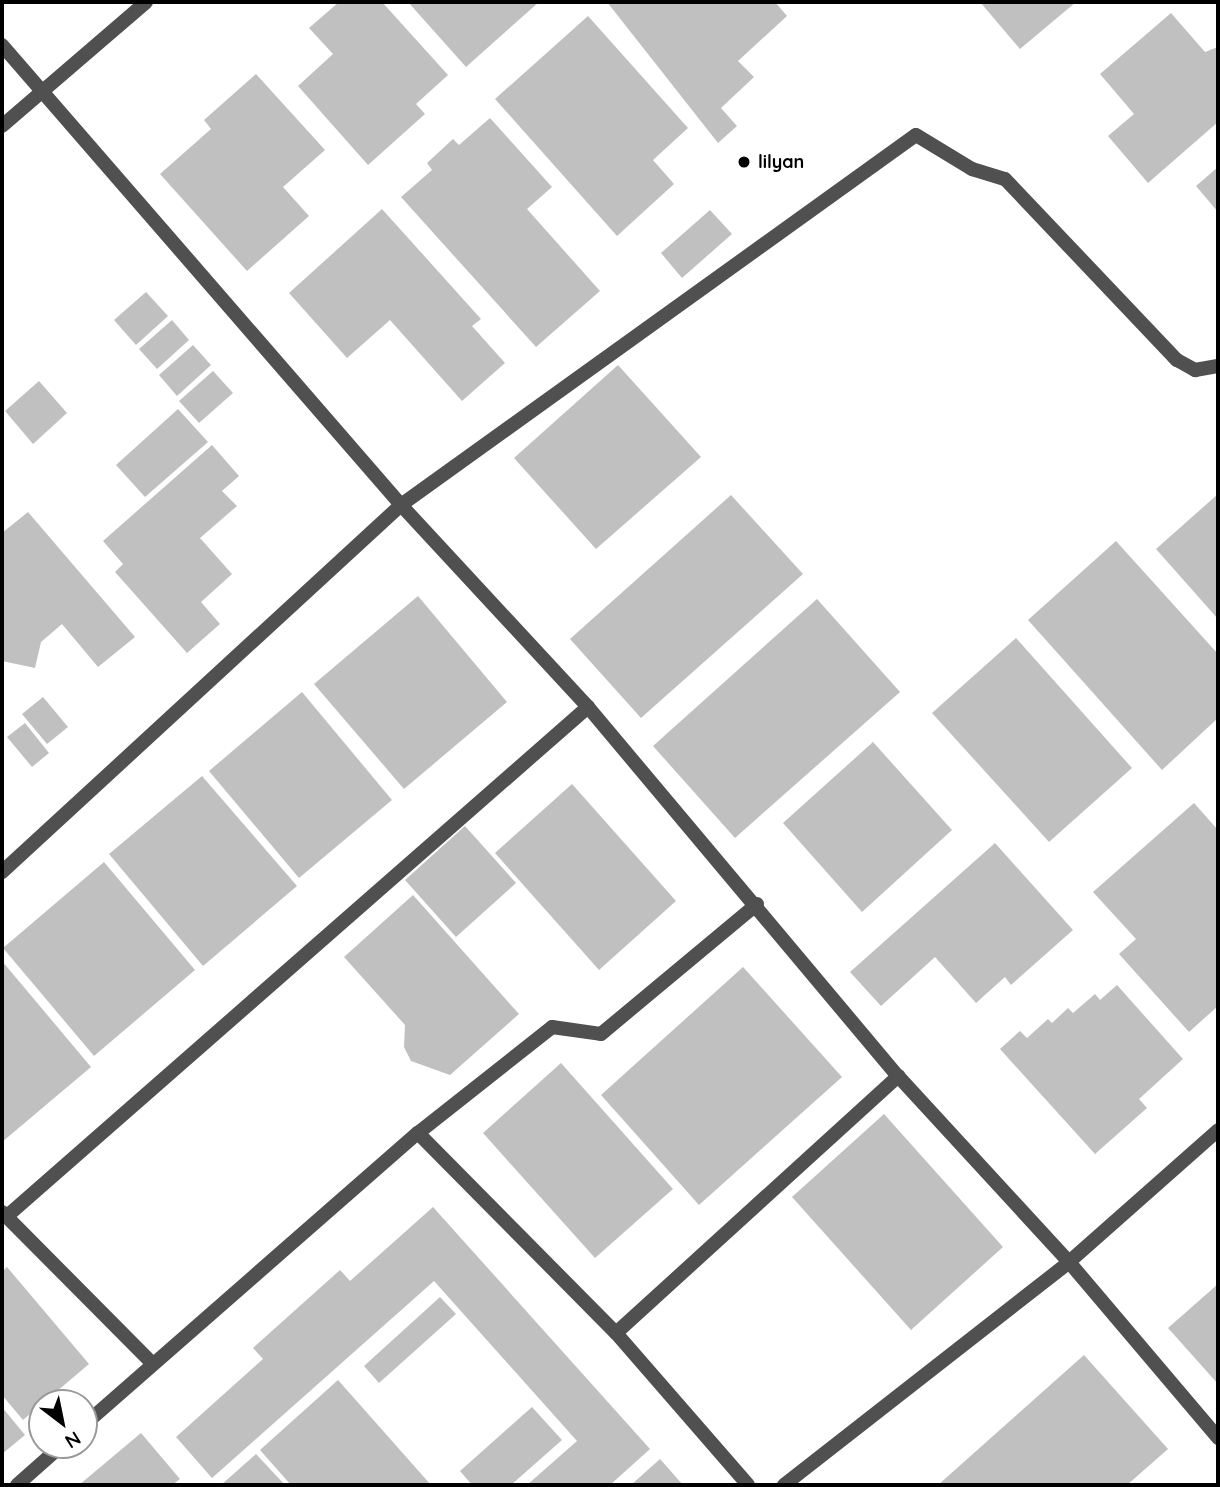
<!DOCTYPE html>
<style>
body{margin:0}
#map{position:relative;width:1220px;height:1487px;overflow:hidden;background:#fff;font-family:Quicksand,sans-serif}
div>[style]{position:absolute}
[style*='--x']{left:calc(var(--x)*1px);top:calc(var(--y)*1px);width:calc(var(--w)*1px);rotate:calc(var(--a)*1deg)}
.building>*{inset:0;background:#c0c0c0}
.street>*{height:14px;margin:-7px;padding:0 7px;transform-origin:7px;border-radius:7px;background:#505050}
.dots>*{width:19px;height:19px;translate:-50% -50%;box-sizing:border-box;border:4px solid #fff;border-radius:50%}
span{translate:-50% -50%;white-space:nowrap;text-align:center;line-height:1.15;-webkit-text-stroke:5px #fff;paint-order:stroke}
.poi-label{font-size:18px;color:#000;font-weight:700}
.left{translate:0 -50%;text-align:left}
.frame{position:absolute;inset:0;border:4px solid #000;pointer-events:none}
.north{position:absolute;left:28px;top:1389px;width:70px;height:70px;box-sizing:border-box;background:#fff;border:2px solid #999;border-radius:50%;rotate:148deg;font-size:19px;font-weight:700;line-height:28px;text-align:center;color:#000}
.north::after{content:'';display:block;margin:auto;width:24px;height:32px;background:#000;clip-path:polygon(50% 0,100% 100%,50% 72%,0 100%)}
</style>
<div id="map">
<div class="building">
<div style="clip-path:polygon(339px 2px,382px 2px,448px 75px,416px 104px,425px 114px,368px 165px,298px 86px,333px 54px,309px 28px)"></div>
<div style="clip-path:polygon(408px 2px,539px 2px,466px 67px)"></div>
<div style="clip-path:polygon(607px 2px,775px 2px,787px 16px,738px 61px,754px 77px,721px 108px,737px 126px,718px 143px)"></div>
<div style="clip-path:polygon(980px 2px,1076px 2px,1020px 49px)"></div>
<div style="clip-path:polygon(1171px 13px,1205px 52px,1218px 47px,1218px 122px,1148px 183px,1108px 136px,1134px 114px,1100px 74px)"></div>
<div style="clip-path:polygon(588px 16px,688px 128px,653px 160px,674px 184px,617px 236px,495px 99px)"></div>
<div style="clip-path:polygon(256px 74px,325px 150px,283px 187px,309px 216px,247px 271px,160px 174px,211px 129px,204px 120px)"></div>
<div style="clip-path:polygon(490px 118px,552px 187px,527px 209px,600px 291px,536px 347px,401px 197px,432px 170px,427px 163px,453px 139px,459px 145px)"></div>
<div style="clip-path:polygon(1218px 167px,1218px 212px,1196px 186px)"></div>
<div style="clip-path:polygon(382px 209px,481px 319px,472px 326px,505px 363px,462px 401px,390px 320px,347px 358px,289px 293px)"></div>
<div style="clip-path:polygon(710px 210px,732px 234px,682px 278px,661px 253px)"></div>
<div style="clip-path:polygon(146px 292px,168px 316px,136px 345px,114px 320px)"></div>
<div style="clip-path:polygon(172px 320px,189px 340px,157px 369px,139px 349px)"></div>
<div style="clip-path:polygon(193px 345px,211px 365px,177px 396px,159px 375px)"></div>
<div style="clip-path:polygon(618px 365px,701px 457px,596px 549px,514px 458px)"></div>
<div style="clip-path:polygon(213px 371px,233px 393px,199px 423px,179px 401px)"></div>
<div style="clip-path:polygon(39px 381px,67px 413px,33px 444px,5px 411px)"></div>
<div style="clip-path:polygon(178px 409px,208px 442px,145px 497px,116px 465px)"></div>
<div style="clip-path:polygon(212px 445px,239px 476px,222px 491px,237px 506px,200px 538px,232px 574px,201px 602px,220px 624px,187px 653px,115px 572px,123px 564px,103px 541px)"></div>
<div style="clip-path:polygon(1218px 494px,1218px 619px,1156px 549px)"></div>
<div style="clip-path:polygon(731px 495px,803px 574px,641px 718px,570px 639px)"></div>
<div style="clip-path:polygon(28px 512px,135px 637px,98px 667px,62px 624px,41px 642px,35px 668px,2px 661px,2px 533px)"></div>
<div style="clip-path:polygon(1116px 541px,1218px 654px,1218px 718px,1162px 770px,1028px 620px)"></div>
<div style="clip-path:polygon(418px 596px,507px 702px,404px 789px,314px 684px)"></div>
<div style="clip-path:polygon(817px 599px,900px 692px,735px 838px,653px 746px)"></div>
<div style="clip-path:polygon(1016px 638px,1132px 768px,1049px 842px,932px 713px)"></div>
<div style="clip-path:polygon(302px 692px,392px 800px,299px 878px,209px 771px)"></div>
<div style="clip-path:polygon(43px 697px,68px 727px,47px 744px,22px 714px)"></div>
<div style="clip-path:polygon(25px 723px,49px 753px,32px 767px,7px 737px)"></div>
<div style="clip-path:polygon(873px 742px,952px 830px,862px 912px,783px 823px)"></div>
<div style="clip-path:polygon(202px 776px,297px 886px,203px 966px,109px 854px)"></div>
<div style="clip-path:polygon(572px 784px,676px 901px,599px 970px,495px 853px)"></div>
<div style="clip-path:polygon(1194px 803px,1218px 830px,1218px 1006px,1189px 1032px,1119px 954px,1136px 939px,1093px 892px)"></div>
<div style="clip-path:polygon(465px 826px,516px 883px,456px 937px,405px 880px)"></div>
<div style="clip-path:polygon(995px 843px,1073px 930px,1011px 985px,1005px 977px,976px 1003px,935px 957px,881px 1006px,850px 972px)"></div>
<div style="clip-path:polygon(104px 862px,195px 970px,94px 1056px,3px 948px)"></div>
<div style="clip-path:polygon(413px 895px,519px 1014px,450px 1075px,411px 1061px,404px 1047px,405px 1025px,344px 957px)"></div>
<div style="clip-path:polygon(2px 961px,91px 1067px,2px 1142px)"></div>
<div style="clip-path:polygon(743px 967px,842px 1077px,699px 1205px,601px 1095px)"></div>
<div style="clip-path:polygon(1117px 985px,1183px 1059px,1139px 1099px,1147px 1108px,1095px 1154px,1000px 1049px,1020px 1031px,1027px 1038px,1048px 1019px,1052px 1023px,1068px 1008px,1073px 1013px,1095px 994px,1100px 1000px)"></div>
<div style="clip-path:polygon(561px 1063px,673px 1189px,595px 1258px,483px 1133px)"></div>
<div style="clip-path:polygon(884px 1114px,1003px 1247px,911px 1330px,792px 1197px)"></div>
<div style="clip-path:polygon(433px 1207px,650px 1449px,610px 1485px,527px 1485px,577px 1441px,434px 1281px,212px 1478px,176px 1437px,263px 1359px,253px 1348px,340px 1270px,350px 1281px)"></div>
<div style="clip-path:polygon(7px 1267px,89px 1364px,23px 1420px,2px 1395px,2px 1272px)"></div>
<div style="clip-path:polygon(1218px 1284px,1218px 1384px,1168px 1328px)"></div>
<div style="clip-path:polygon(440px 1297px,456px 1314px,379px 1383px,364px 1366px)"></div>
<div style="clip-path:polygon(1084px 1355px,1168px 1449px,1127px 1485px,938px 1485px)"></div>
<div style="clip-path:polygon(338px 1380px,431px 1485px,291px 1485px,260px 1450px)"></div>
<div style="clip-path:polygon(2px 1407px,25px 1435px,2px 1454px)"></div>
<div style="clip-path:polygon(532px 1407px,562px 1440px,511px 1485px,472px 1485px,460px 1471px)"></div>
<div style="clip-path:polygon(141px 1433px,180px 1479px,172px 1485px,79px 1485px)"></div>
<div style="clip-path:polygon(256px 1454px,285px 1485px,221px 1485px)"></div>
<div style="clip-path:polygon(660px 1459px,683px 1485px,631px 1485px)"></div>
</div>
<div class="street">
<div style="--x:2;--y:45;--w:609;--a:49.06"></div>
<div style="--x:401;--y:505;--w:275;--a:47.2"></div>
<div style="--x:588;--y:707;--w:482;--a:50"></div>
<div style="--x:898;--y:1076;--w:253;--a:47.4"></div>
<div style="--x:1069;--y:1262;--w:231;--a:49.7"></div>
<div style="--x:2;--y:126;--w:190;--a:-40.7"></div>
<div style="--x:2;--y:872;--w:542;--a:-42.61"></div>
<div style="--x:401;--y:505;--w:634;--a:-35.7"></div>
<div style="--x:916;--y:135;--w:66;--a:31.3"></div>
<div style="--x:972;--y:169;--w:34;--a:17"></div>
<div style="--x:1005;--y:179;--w:250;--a:46.5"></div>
<div style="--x:1177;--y:360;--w:21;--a:29"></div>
<div style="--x:1195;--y:370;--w:23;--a:-10"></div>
<div style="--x:418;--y:1133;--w:281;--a:45.3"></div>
<div style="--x:616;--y:1333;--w:201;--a:49"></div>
<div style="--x:2;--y:1212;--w:213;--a:45.2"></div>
<div style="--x:6;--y:1217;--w:774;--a:-41.23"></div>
<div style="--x:616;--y:1333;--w:382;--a:-42.3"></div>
<div style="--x:84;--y:1425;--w:444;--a:-41.2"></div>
<div style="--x:418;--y:1133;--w:171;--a:-38.3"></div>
<div style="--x:552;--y:1027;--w:49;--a:8.1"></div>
<div style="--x:601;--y:1034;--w:203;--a:-39.8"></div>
<div style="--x:17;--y:1485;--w:60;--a:-41.6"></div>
<div style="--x:784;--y:1485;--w:362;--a:-38"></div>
<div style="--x:1069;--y:1262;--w:199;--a:-41.5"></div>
</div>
<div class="dots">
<div style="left:744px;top:162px;background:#000"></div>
</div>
<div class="poi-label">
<span class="left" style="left:758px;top:162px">lilyan</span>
</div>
<div class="frame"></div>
<div class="north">N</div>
</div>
